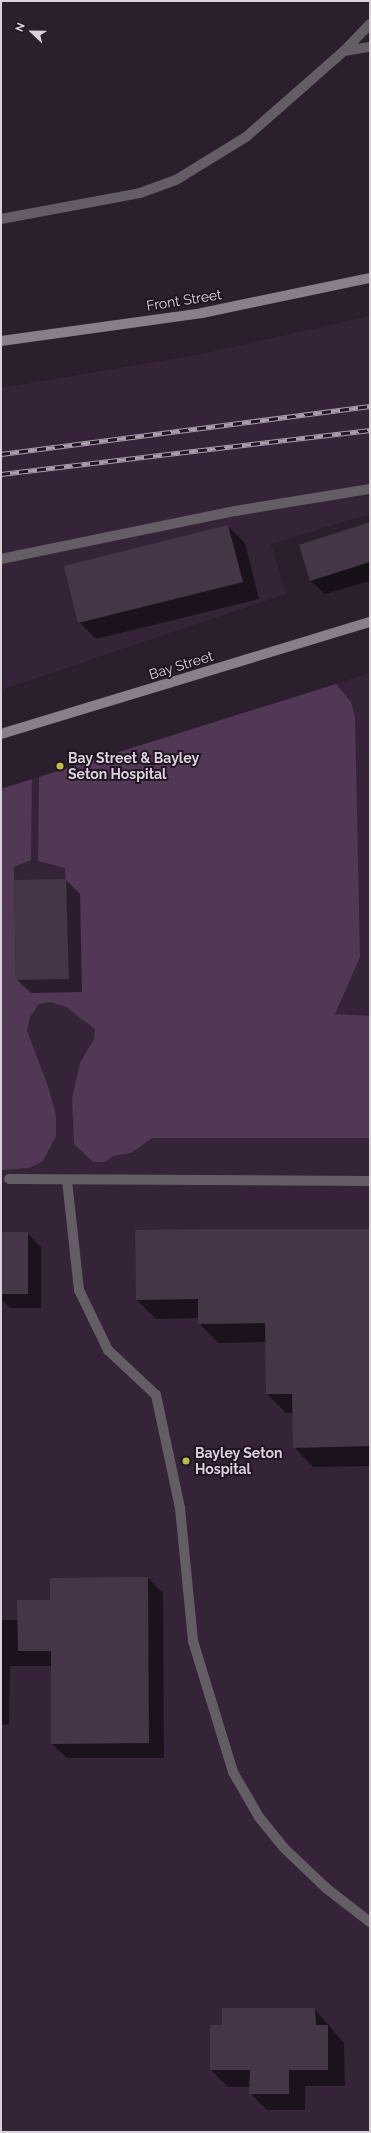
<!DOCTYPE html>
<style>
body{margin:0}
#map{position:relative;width:371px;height:2133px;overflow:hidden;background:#2b1e2d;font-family:Raleway,sans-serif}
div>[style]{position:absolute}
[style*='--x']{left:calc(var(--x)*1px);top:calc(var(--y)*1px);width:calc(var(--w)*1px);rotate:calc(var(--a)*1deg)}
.built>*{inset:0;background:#352338}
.green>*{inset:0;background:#513855}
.shadow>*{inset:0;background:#0007}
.building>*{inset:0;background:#443646}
.lane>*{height:10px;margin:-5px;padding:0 5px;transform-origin:5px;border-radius:5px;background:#645d66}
.secondary>*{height:10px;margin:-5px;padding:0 5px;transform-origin:5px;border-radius:5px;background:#897e8b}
.rail>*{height:4.5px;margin-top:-2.25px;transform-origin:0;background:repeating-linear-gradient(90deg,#211524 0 9px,#a89ea9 0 18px);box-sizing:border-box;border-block:1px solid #a89ea9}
.dots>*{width:11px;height:11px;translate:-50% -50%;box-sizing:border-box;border:2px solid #211524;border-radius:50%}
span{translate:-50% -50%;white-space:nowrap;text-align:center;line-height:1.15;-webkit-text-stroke:4px #211524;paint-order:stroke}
.street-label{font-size:14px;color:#dad1db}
.poi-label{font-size:14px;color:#dad1db;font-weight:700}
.left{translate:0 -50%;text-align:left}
.frame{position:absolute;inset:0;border:2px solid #dad1db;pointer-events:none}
.north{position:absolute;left:12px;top:12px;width:40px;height:40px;-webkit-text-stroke:3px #211524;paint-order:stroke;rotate:292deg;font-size:11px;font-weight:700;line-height:16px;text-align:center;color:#dad1db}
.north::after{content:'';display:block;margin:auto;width:14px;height:18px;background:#dad1db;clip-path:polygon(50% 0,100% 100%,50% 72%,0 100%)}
</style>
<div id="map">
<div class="built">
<div style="clip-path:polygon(370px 316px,370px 514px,271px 544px,286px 594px,1px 690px,1px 388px,201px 354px)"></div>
<div style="clip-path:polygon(370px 673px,370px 2132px,1px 2132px,1px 789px)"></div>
</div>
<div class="green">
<div style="clip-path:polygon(336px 684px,351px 702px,355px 717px,360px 957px,335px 1014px,370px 1016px,370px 1138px,152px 1138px,131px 1153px,113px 1156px,105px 1162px,93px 1162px,74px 1144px,72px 1098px,80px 1063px,94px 1039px,95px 1029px,66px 1007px,50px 1002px,39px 1004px,30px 1017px,27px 1031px,48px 1086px,56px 1115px,56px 1136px,43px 1161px,29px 1168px,1px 1170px,1px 789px,32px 779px,31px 860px,14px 867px,16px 980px,69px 978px,65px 868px,38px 861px,39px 777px)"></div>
</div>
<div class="shadow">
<div style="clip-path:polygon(370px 524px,370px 581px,325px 594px,311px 581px)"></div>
<div style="clip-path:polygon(228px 526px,245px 543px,259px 599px,96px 639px,79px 622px)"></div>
<div style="clip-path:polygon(66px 880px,80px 894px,82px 992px,31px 993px,17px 980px)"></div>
<div style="clip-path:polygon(370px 1230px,370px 1466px,313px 1467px,294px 1447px,293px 1413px,286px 1413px,267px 1394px,266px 1342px,218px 1343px,199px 1323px,199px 1318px,156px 1319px,137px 1300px)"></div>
<div style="clip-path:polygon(1px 1233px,27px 1233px,41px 1247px,41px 1308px,10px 1308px,1px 1299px)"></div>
<div style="clip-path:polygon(1px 1413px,2px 1414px,1px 1445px)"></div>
<div style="clip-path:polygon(148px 1578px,163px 1593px,164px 1758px,67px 1758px,52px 1744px,52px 1666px,10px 1666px,9px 1725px,1px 1724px,1px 1620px,19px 1620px,51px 1601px)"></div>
<div style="clip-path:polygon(315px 2009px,344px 2043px,345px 2086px,305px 2086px,305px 2110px,267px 2110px,250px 2093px,250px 2087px,228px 2087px,211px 2070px,223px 2026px)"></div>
</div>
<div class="building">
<div style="clip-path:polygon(370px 522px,370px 562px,310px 581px,299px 545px)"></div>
<div style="clip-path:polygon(228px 525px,243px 582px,78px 623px,64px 566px)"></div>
<div style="clip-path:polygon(66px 879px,69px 979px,16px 980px,14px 880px)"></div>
<div style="clip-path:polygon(217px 1229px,370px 1229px,370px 1446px,293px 1448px,292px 1394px,266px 1394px,265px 1323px,198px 1324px,198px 1299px,136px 1300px,135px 1230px)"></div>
<div style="clip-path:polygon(1px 1232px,28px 1232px,28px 1294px,1px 1294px)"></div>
<div style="clip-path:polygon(148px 1577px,149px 1743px,51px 1744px,51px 1651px,18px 1651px,17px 1600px,50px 1600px,50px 1578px)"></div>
<div style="clip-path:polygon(222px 2008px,315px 2008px,316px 2025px,328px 2025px,328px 2070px,289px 2070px,289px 2094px,249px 2094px,250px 2070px,210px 2070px,210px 2025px,222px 2025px)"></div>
</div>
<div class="lane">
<div style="--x:370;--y:24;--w:37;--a:134"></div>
<div style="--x:344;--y:51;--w:26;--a:-9"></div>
<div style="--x:1;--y:219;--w:141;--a:-10.6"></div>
<div style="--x:140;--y:193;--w:38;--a:-20"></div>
<div style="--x:176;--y:180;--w:82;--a:-31.6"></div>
<div style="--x:246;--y:137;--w:130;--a:-41.3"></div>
<div style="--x:1;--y:559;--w:239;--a:-11.6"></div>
<div style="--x:235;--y:511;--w:137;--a:-9.3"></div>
<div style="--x:9;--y:1179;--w:361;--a:0.3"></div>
<div style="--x:67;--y:1180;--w:111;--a:83.8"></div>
<div style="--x:79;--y:1290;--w:67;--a:64.2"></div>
<div style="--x:108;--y:1350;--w:66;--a:43.2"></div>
<div style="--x:156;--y:1395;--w:116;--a:78"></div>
<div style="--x:180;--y:1508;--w:134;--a:84.4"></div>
<div style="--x:193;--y:1641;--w:137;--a:73"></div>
<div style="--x:233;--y:1772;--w:52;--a:60"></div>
<div style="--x:259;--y:1817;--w:38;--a:51"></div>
<div style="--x:283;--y:1847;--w:59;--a:43.6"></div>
<div style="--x:326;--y:1888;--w:56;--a:37.7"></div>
</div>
<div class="secondary">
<div style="--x:1;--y:341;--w:203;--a:-7.9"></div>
<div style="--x:202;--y:313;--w:172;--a:-11.8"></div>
<div style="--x:1;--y:734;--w:386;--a:-16.9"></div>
</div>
<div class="rail">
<div style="--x:1;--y:454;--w:372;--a:-7.4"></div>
<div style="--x:1;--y:474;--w:372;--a:-6.8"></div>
</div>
<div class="dots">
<div style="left:60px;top:766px;background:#bbc045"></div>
<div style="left:186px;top:1461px;background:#bbc045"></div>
</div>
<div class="street-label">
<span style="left:184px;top:300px;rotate:-9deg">Front Street</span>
<span style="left:181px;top:665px;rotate:-17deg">Bay Street</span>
</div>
<div class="poi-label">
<span class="left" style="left:68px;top:766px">Bay Street &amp; Bayley<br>Seton Hospital</span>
<span class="left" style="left:195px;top:1461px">Bayley Seton<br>Hospital</span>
</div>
<div class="frame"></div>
<div class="north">N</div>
</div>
